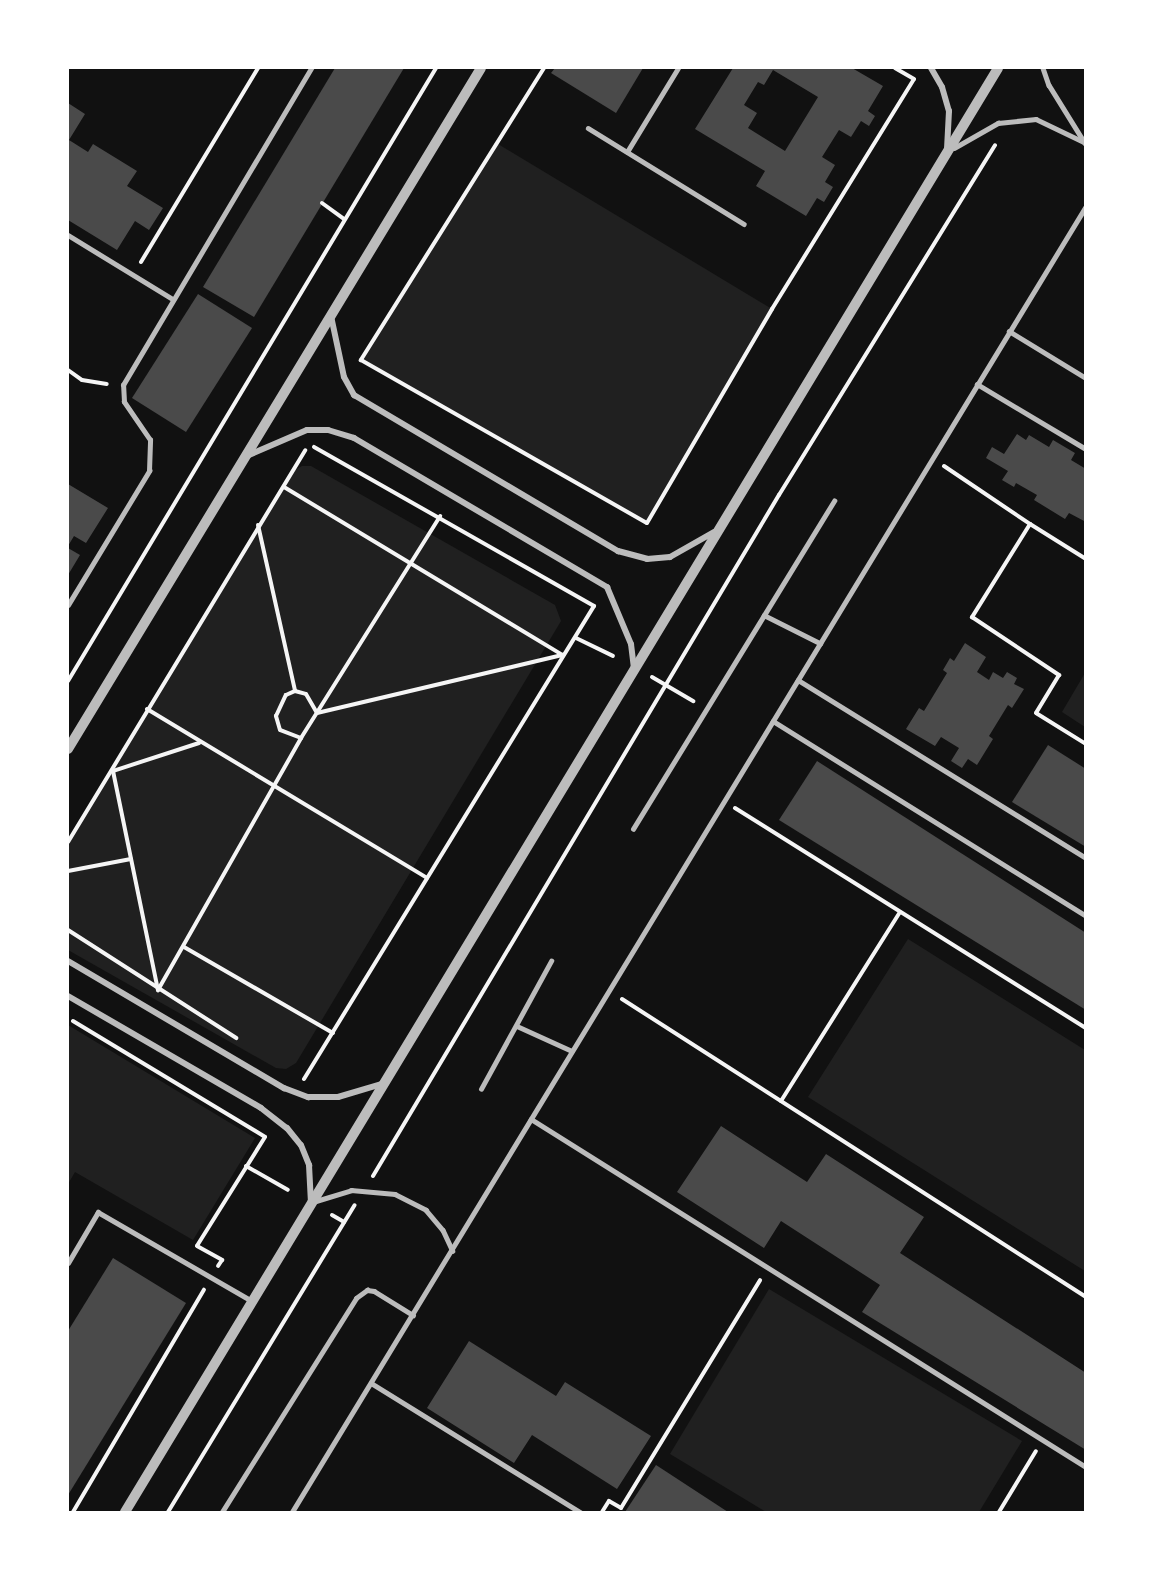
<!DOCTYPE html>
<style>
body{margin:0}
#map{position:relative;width:1153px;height:1580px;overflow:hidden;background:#111;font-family:Spectral,serif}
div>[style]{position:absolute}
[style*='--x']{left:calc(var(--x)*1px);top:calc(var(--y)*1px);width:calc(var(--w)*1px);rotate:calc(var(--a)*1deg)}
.green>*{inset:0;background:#202020}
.building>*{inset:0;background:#4a4a4a}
.path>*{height:4px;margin:-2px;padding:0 2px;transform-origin:2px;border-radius:2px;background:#f5f5f5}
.service>*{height:4.5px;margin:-2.25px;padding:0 2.25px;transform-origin:2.25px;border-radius:2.25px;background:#bcbcbc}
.minor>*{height:6px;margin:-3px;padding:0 3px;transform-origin:3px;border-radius:3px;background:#bcbcbc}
.tertiary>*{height:10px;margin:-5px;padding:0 5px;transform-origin:5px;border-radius:5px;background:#bcbcbc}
span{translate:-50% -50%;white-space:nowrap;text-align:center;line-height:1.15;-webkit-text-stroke:4.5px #fff;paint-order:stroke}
.frame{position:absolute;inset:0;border:69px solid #fff;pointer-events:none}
</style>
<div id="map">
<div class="green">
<div style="clip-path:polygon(498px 144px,772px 309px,647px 523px,361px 360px)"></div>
<div style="clip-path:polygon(302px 466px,311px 466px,555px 605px,561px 621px,296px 1063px,286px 1069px,276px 1068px,68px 950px,68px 843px,291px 472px)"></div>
<div style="clip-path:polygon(1085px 673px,1085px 727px,1062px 712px)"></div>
<div style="clip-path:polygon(908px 939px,1085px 1050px,1085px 1271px,808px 1097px)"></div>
<div style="clip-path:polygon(68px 1025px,255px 1138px,193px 1240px,75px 1172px,68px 1184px)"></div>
<div style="clip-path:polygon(769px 1289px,1022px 1441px,979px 1512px,766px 1512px,670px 1454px)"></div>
</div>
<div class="building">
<div style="clip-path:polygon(335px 68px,404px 68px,254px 317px,203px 287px)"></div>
<div style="clip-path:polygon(555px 68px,643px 68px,616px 113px,551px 73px)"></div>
<div style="clip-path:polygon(evenodd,733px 68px,852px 68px,883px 86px,868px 111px,875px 116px,869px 126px,861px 121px,851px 137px,839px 130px,822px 157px,835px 165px,825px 182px,833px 187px,824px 202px,817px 198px,806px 216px,756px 186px,765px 171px,695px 129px,733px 68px,773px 70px,818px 97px,785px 151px,748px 128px,757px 113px,744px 105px,758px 82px,764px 85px,773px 70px)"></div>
<div style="clip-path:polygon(68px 103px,85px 114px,69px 140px,88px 152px,93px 144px,137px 171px,127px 186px,163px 208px,149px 230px,135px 221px,117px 250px,68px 220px)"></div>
<div style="clip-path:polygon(198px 294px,252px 328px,186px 432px,132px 398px)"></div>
<div style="clip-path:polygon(1017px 434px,1026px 440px,1029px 435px,1049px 447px,1053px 440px,1075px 453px,1071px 460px,1086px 469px,1086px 522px,1069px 513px,1065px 519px,1034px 500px,1037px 495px,1016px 483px,1014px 487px,1002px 480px,1008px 471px,986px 458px,992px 447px,1004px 454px)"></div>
<div style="clip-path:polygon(68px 484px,108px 508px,86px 543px,74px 536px,68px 546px)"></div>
<div style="clip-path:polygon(68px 548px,80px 555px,68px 575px)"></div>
<div style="clip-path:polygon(965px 643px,986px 657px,977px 672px,989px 680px,993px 672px,1003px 678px,1007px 672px,1017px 678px,1014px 684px,1024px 689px,1012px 708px,1008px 705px,989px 736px,993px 739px,977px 765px,968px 759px,962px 768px,951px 761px,959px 748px,941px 737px,935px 746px,906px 729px,919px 708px,924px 711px,947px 673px,943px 670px,950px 658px,954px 661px)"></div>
<div style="clip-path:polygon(1048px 745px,1086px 769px,1086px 847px,1012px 802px)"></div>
<div style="clip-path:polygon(817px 761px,1086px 933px,1086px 1010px,779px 820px)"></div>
<div style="clip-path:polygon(721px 1126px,807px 1182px,826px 1154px,924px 1217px,900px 1253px,1086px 1373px,1086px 1450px,862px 1312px,880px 1285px,781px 1221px,764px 1248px,677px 1192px)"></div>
<div style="clip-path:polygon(113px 1258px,186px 1303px,68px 1495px,68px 1331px)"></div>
<div style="clip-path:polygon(469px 1341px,556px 1396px,565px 1382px,651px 1436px,617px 1489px,532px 1435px,514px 1463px,427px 1408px)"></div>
<div style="clip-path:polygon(656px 1465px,728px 1512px,625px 1512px)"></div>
</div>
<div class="path">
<div style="--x:544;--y:68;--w:345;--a:122.1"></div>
<div style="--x:361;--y:360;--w:329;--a:29.7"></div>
<div style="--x:647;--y:523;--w:248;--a:-59.7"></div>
<div style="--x:772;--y:309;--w:270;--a:-58.3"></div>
<div style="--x:914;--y:79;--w:22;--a:-150"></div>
<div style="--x:322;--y:203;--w:27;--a:36"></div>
<div style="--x:141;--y:262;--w:227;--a:-58.9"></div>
<div style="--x:68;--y:370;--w:17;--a:36"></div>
<div style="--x:82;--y:380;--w:25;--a:9"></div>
<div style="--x:944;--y:466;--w:104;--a:34"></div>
<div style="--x:284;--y:487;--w:326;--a:31.1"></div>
<div style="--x:258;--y:525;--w:170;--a:77.4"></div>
<div style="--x:1086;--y:559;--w:66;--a:-148"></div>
<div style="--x:1030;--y:524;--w:110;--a:121.9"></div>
<div style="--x:972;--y:617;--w:105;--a:33.7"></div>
<div style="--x:1059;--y:675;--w:44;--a:121.2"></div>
<div style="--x:1036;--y:713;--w:59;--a:31.8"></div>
<div style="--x:576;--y:638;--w:41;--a:25.9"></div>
<div style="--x:652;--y:677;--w:48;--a:30.3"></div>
<div style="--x:68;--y:681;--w:715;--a:-59.02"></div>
<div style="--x:147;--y:709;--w:327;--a:31.1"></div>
<div style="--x:301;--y:738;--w:22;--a:-159"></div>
<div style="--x:280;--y:730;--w:15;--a:-106"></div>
<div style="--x:276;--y:716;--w:23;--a:-65"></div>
<div style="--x:286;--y:695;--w:10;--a:-24"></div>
<div style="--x:295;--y:691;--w:11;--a:15"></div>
<div style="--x:306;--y:694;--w:22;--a:60"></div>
<div style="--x:317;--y:713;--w:253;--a:-13.3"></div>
<div style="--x:199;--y:743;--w:90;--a:162"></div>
<div style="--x:113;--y:771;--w:224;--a:78.4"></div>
<div style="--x:158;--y:990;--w:290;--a:-60.4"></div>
<div style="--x:301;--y:738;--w:262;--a:-57.9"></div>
<div style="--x:735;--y:808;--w:414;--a:32.1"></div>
<div style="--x:68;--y:842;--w:458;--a:-58.8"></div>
<div style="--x:68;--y:871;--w:64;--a:-10.8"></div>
<div style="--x:68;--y:930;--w:200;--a:32.7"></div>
<div style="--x:184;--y:947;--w:172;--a:30"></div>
<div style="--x:622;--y:999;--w:551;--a:32.71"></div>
<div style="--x:73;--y:1021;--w:224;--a:31.1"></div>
<div style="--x:265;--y:1137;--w:128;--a:122"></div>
<div style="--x:197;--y:1246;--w:29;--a:29"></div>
<div style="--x:222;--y:1260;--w:7;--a:124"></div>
<div style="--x:304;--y:1079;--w:555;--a:-58.49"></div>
<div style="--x:594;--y:606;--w:322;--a:-150.4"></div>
<div style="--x:781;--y:1101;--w:223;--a:-57.8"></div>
<div style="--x:246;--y:1166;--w:48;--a:29.7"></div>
<div style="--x:373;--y:1176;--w:793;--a:-59.2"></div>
<div style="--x:779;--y:495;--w:411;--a:-58.3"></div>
<div style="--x:332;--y:1215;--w:14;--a:30"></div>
<div style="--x:73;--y:1512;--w:258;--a:-59.5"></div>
<div style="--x:168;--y:1512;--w:359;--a:-58.7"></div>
<div style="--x:602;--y:1512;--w:13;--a:-58"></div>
<div style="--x:609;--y:1501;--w:14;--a:30"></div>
<div style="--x:621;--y:1508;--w:267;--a:-58.6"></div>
<div style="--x:999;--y:1512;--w:71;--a:-58.8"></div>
</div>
<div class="service">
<div style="--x:1043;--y:68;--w:18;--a:71"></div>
<div style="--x:1049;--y:85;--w:68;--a:58.2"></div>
<div style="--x:588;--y:128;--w:183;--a:31.6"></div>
<div style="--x:954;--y:148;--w:51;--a:-29.6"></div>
<div style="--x:998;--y:123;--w:38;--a:-6"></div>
<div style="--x:1036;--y:119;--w:55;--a:25.6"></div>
<div style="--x:627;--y:152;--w:98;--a:-58.7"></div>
<div style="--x:68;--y:235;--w:123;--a:31.4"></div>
<div style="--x:1009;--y:331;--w:90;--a:31.4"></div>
<div style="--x:977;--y:384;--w:127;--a:30.8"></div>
<div style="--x:68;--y:605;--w:157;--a:-58.8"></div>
<div style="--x:149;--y:471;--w:31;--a:-88"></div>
<div style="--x:150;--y:440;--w:46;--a:-124.4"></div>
<div style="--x:124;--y:402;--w:17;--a:-93"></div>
<div style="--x:123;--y:385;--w:369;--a:-59.3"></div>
<div style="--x:764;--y:615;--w:63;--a:26.6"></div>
<div style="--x:798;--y:680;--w:339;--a:31.7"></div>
<div style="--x:773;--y:721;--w:369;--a:31.9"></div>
<div style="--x:633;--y:829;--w:385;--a:-58.5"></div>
<div style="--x:517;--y:1026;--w:60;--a:24.4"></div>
<div style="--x:481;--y:1089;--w:146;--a:-61.3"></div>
<div style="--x:531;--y:1119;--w:655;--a:32.09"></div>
<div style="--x:316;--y:1201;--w:37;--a:-17"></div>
<div style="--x:351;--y:1190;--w:44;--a:5.2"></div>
<div style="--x:395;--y:1194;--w:35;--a:27"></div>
<div style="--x:426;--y:1210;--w:26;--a:50"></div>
<div style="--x:443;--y:1230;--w:23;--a:65"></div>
<div style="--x:68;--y:1263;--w:59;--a:-59.5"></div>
<div style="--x:98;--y:1212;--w:178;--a:30"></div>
<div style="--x:371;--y:1383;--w:246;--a:31.7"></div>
<div style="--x:222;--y:1512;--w:252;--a:-57.9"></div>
<div style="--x:356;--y:1298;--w:14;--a:-36"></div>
<div style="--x:367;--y:1290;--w:7;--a:8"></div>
<div style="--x:374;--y:1291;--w:46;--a:31.6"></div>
<div style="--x:292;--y:1512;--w:1528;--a:-58.7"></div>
</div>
<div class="minor">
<div style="--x:931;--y:68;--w:22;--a:60"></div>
<div style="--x:942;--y:87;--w:25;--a:74"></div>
<div style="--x:949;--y:111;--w:38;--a:93"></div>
<div style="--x:331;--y:316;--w:62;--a:78"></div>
<div style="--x:344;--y:377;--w:21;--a:61"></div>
<div style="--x:354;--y:395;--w:307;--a:30.6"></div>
<div style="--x:618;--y:551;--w:30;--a:15"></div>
<div style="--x:647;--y:559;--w:23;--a:-5"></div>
<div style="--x:670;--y:557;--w:51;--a:-29.6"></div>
<div style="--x:249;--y:455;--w:63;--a:-23.3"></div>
<div style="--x:307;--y:430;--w:21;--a:0"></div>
<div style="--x:328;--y:430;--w:27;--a:17"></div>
<div style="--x:354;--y:438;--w:294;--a:30.5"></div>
<div style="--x:607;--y:587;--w:62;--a:67.2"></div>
<div style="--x:631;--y:644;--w:23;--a:83"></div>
<div style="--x:68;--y:961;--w:251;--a:30.5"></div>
<div style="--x:284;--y:1088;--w:26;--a:21"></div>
<div style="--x:308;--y:1097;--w:30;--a:0"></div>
<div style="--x:338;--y:1097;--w:46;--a:-16.5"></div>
<div style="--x:68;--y:996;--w:223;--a:30.1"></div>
<div style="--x:261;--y:1108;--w:33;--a:38"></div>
<div style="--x:287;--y:1128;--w:22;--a:51"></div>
<div style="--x:301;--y:1145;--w:22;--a:68"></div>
<div style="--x:309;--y:1165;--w:37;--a:87"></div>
</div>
<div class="tertiary">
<div style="--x:68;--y:749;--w:796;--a:-58.76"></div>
<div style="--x:125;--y:1512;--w:1687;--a:-58.84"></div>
</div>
<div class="frame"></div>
</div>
